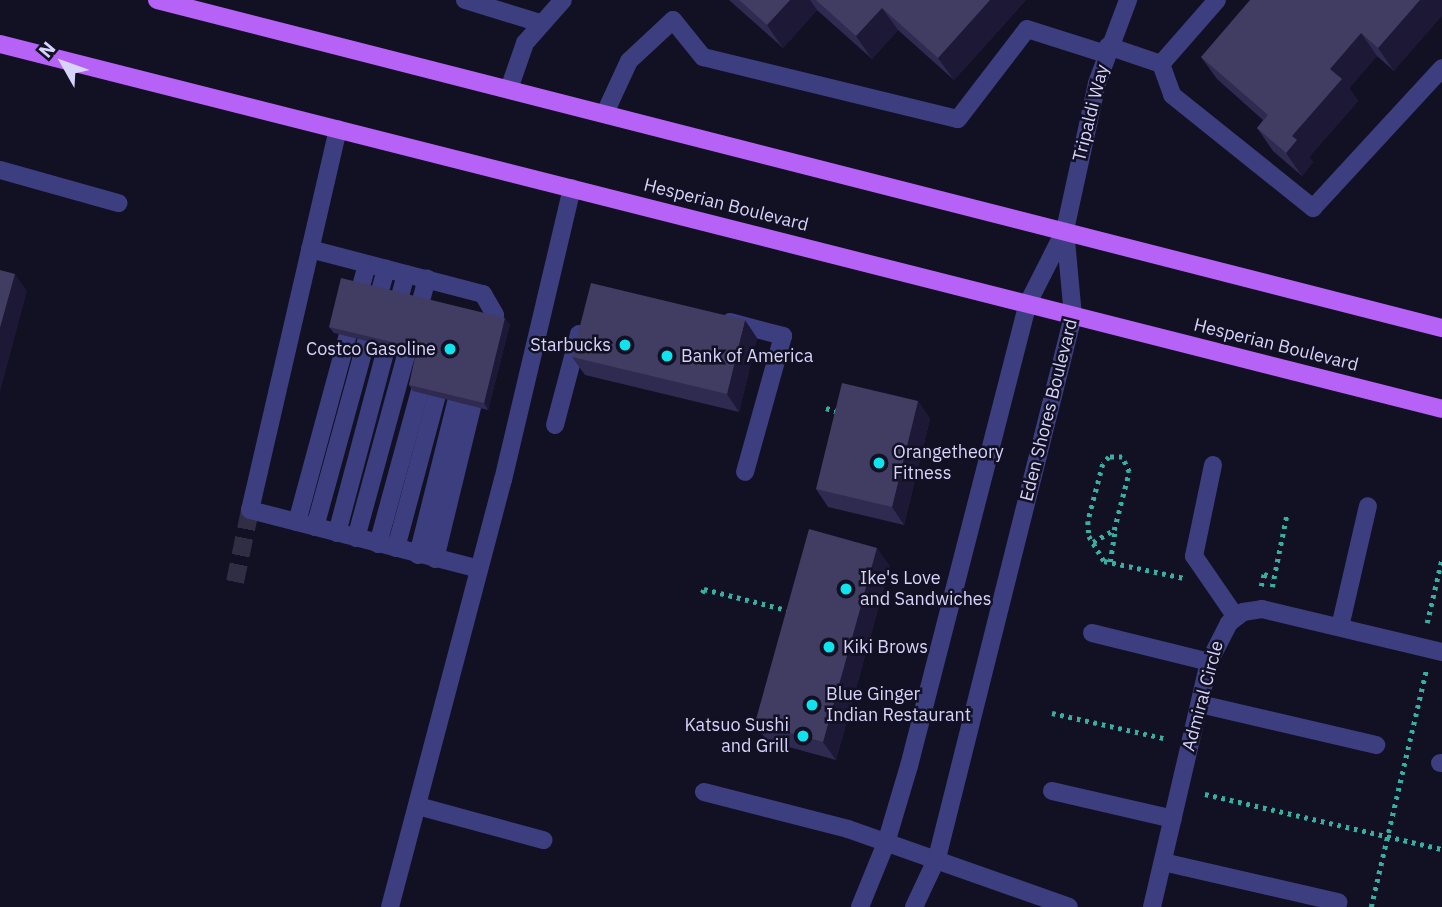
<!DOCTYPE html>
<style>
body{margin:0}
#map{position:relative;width:1442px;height:907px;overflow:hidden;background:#121023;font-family:"IBM Plex Sans",sans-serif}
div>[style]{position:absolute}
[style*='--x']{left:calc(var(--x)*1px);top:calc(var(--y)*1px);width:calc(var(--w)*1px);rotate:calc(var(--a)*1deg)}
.minor-tunnel>*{height:18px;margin-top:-9px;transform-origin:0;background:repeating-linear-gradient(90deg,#302d44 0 18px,transparent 0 27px)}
.path>*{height:4.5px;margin-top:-2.25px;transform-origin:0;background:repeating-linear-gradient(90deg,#36aea1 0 3.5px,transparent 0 8.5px)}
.minor>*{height:18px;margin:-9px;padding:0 9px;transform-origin:9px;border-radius:9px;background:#3d3e7f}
.major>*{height:18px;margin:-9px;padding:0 9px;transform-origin:9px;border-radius:9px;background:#b762f6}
.wall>*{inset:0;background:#2f2a50}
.shaded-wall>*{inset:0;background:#1c1836}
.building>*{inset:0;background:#413c62}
.dots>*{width:19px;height:19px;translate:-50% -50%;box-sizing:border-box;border:4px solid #121023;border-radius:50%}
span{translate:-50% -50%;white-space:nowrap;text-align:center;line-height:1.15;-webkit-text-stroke:5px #121023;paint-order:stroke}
.street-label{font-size:18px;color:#d7d4fc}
.poi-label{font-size:18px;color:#d7d4fc}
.right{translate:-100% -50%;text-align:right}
.left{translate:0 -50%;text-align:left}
.north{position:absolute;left:28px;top:28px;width:70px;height:70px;-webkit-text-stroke:5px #121023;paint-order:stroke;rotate:310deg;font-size:19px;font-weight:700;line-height:28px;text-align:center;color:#d7d4fc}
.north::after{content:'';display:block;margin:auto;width:24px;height:32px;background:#d7d4fc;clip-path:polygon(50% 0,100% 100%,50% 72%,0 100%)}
</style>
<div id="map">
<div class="minor-tunnel">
<div style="--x:235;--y:582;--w:74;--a:-78.2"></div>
</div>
<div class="path">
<div style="--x:826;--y:408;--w:14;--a:17"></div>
<div style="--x:1093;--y:542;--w:24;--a:-30"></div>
<div style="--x:1114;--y:530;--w:60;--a:-75.5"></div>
<div style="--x:1129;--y:472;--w:17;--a:-115"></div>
<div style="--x:1122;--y:457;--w:13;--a:180"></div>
<div style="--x:1109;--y:457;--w:9;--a:131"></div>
<div style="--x:1103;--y:464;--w:59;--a:104.7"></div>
<div style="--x:1088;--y:521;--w:15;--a:86"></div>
<div style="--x:1089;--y:536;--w:29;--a:59"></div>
<div style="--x:1104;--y:561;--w:82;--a:12"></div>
<div style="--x:1110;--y:562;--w:32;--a:-81"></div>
<div style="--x:1261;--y:586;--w:12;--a:-76"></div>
<div style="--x:1264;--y:574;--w:9;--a:18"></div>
<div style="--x:1272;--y:587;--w:76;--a:-78.5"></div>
<div style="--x:702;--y:593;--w:4;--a:-63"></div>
<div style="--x:704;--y:589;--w:90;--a:14.2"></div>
<div style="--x:1427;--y:623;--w:67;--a:-77"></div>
<div style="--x:1052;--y:713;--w:118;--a:12.7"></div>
<div style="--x:1205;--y:794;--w:243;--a:13.1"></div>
<div style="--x:1371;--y:907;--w:242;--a:-76.9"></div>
</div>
<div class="minor">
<div style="--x:465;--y:0;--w:78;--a:17"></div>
<div style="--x:1108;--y:46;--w:56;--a:18.8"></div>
<div style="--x:1161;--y:64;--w:33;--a:70"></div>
<div style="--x:1172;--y:95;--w:181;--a:38.7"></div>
<div style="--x:1313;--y:208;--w:190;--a:-47.3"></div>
<div style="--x:1161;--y:64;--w:85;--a:-48.8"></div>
<div style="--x:509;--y:89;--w:49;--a:-70.8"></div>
<div style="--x:525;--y:43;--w:57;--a:-48.5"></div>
<div style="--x:605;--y:113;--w:57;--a:-65.2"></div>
<div style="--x:629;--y:61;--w:60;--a:-43"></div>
<div style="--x:673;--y:20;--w:48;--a:51"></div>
<div style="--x:703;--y:57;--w:262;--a:13.7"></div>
<div style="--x:958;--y:119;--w:113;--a:-52.5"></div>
<div style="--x:1027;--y:29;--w:83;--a:17.6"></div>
<div style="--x:338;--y:129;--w:391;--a:103"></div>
<div style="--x:250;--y:510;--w:236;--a:14.4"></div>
<div style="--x:0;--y:170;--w:123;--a:15.6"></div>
<div style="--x:310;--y:249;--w:179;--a:14.6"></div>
<div style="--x:483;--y:294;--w:24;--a:60"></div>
<div style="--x:495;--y:315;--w:25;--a:104"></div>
<div style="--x:730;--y:322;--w:55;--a:14.8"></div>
<div style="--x:783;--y:336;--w:141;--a:105.6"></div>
<div style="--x:555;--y:425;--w:94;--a:-75.2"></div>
<div style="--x:1213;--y:465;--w:93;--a:101.8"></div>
<div style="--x:1194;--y:556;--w:74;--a:55.5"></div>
<div style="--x:297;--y:522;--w:267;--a:-74.8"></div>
<div style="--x:315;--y:527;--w:268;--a:-74.6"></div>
<div style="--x:337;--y:533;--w:268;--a:-75.1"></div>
<div style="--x:356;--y:538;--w:269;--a:-74.7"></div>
<div style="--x:378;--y:544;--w:178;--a:-74.7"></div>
<div style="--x:396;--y:548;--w:178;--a:-75"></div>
<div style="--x:418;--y:555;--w:182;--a:-76"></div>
<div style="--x:435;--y:559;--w:181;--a:-76.3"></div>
<div style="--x:1340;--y:627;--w:124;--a:-77"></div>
<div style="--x:1092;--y:633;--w:121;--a:13.9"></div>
<div style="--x:1200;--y:704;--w:181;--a:13.1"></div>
<div style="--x:1440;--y:763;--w:2;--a:0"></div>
<div style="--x:1052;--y:791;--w:124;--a:13"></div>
<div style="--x:704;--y:792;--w:149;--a:14.4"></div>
<div style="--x:848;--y:829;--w:234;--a:19.4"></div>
<div style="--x:418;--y:806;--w:130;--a:15.2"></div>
<div style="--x:1163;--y:862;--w:180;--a:12.9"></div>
<div style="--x:390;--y:907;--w:442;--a:-75.2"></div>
<div style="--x:503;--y:480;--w:300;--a:-76.7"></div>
<div style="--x:860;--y:907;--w:69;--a:-67.9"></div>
<div style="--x:886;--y:843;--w:80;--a:-73.4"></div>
<div style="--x:909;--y:766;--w:478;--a:-75.6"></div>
<div style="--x:1028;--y:303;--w:82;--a:-63.1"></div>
<div style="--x:1065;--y:230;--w:150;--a:-77.7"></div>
<div style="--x:1097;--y:83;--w:89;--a:-69.5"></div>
<div style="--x:914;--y:907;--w:54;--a:-64.9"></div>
<div style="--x:937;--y:858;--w:559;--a:-75.91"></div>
<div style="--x:1073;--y:316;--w:86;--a:-95.3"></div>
<div style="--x:1152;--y:907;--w:252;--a:-76.9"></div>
<div style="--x:1209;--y:662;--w:44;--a:-62.9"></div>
<div style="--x:1229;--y:623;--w:18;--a:-38"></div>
<div style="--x:1243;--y:612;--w:19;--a:-9"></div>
<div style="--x:1262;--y:609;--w:185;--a:13.4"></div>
</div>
<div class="major">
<div style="--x:157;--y:0;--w:1326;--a:14.32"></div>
<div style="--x:0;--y:44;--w:1487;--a:14.2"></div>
</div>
<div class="wall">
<div style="clip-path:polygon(729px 0,1026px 0,954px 80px,898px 30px,872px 59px,817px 10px,783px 48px)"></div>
<div style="clip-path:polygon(1442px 0,1394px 71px,1377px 56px,1349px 88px,1358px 101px,1309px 157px,1313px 162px,1302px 176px,1273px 151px,1257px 128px,1263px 120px,1217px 79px,1201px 57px)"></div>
<div style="clip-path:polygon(510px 324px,488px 410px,413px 391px,409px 385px,416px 353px,334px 333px,329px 327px)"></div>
<div style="clip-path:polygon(757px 338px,739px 412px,585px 375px,572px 357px)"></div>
<div style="clip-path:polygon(918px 401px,930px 419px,904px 525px,828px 507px,816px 489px)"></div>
<div style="clip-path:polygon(890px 566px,836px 760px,767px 741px,755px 723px)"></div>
</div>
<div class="shaded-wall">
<div style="clip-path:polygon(790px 0,810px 0,817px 10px,783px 48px,767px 25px)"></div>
<div style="clip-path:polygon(990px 0,1026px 0,954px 80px,938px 58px)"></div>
<div style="clip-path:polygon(1420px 0,1442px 0,1442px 16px,1394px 71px,1378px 48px)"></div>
<div style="clip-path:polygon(882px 8px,898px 30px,872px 59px,856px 36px)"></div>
<div style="clip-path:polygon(1361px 33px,1377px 56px,1349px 88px,1358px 101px,1309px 157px,1313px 162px,1302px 176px,1286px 153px,1292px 136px,1330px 69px)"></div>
<div style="clip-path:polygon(15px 274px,27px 291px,0 392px,0 328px)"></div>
<div style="clip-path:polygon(505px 318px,510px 324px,488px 410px,484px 403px)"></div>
<div style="clip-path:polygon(745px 320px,757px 338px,739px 412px,727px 394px)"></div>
<div style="clip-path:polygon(918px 401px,930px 419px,904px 525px,892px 507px)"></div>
<div style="clip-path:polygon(877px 548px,890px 566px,836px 760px,823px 742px)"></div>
</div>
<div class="building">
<div style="clip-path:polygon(739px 0,790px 0,767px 25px)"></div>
<div style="clip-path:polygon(816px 0,990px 0,938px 58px,882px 8px,856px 36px)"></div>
<div style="clip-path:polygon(1250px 0,1420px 0,1378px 48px,1361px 33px,1330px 69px,1342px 79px,1292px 136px,1297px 140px,1286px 153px,1257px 128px,1268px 115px,1201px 57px)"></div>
<div style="clip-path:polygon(0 270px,15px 274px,0 328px)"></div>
<div style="clip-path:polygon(341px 278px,505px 318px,484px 403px,409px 385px,417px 348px,329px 327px)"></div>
<div style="clip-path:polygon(591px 283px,745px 320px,727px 394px,572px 357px)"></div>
<div style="clip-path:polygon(842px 383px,918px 401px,892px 507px,816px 489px)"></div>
<div style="clip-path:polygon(809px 529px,877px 548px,823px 742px,755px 723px)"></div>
</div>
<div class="dots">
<div style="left:625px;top:345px;background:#0ee3ee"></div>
<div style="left:450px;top:349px;background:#0ee3ee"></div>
<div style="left:667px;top:356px;background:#0ee3ee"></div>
<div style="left:879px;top:463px;background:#0ee3ee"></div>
<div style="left:846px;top:589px;background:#0ee3ee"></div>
<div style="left:829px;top:647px;background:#0ee3ee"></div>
<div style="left:812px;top:705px;background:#0ee3ee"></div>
<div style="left:803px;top:736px;background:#0ee3ee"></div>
</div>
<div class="street-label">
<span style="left:1091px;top:113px;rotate:-76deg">Tripaldi Way</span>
<span style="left:726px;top:205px;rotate:14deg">Hesperian Boulevard</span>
<span style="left:1276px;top:345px;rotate:14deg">Hesperian Boulevard</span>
<span style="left:1049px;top:410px;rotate:-76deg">Eden Shores Boulevard</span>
<span style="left:1203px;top:696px;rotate:-75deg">Admiral Circle</span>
</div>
<div class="poi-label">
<span class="right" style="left:611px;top:345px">Starbucks</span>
<span class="right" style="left:436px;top:349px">Costco Gasoline</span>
<span class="left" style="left:681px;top:356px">Bank of America</span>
<span class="left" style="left:893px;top:463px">Orangetheory<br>Fitness</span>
<span class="left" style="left:860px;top:589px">Ike's Love<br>and Sandwiches</span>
<span class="left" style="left:843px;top:647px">Kiki Brows</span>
<span class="left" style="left:826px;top:705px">Blue Ginger<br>Indian Restaurant</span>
<span class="right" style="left:789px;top:736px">Katsuo Sushi<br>and Grill</span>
</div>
<div class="north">N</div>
</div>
